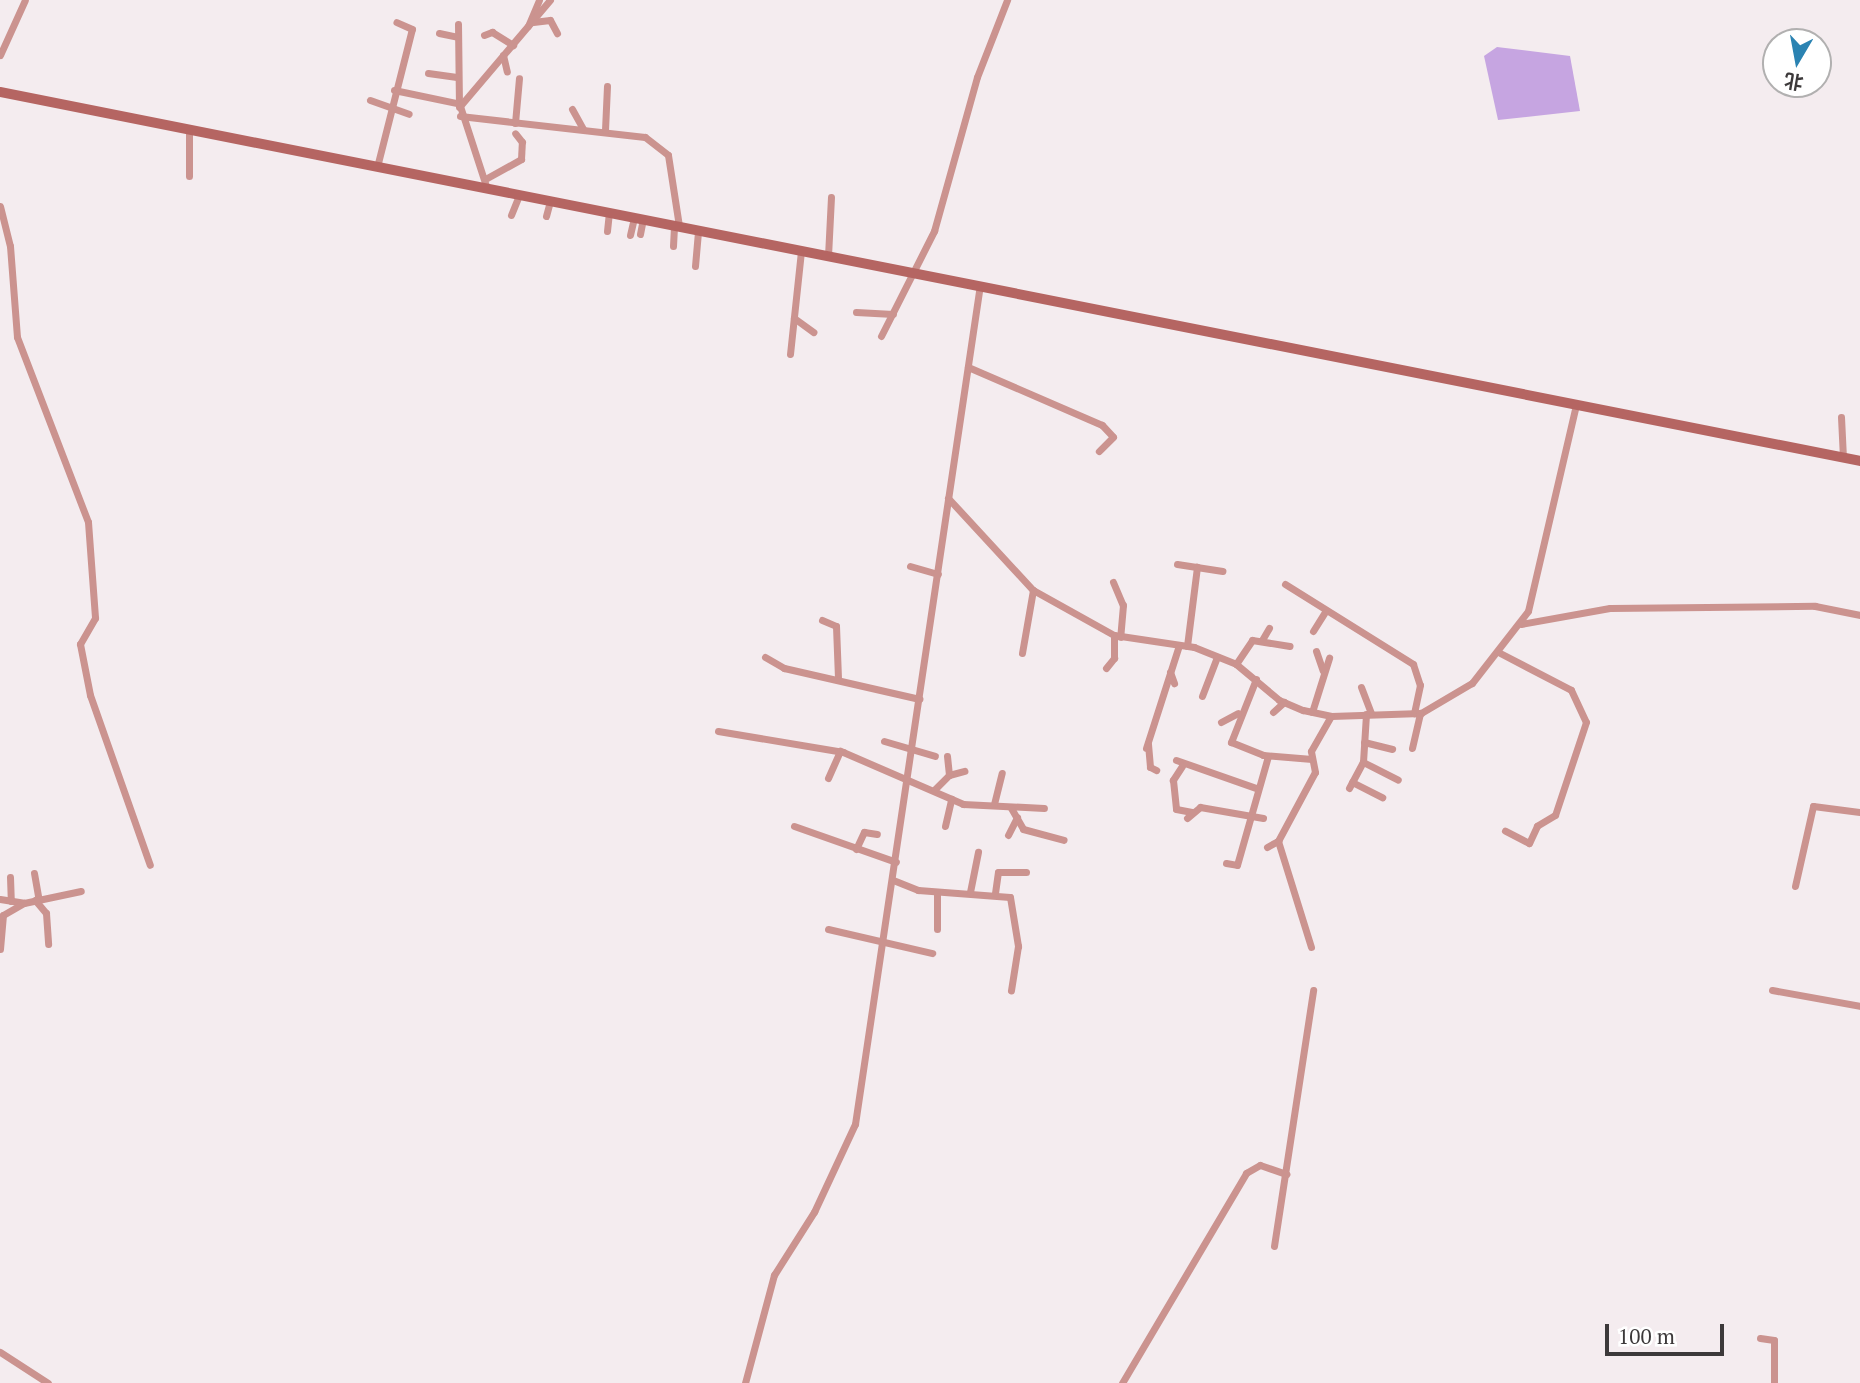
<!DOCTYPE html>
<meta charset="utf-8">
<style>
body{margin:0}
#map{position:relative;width:1860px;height:1383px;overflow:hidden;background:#f4ecef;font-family:"PT Serif","Noto Sans SC",serif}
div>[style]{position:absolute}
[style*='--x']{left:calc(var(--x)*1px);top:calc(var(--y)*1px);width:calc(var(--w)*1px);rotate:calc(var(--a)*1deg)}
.water>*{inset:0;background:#c6a5e1}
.street>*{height:7px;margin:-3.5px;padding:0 3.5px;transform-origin:3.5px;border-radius:3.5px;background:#cb938f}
.secondary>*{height:10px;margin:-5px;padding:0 5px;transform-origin:5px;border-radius:5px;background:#b56562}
span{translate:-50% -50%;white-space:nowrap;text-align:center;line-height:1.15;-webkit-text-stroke:7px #fff;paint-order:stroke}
.north{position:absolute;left:1762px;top:28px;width:70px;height:70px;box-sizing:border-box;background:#fff;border:2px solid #b1b0b0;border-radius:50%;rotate:190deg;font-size:19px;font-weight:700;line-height:28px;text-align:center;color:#3c393a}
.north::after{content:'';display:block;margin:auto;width:24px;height:32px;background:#2b83b2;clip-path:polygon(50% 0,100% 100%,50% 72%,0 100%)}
.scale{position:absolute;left:1605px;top:1324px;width:119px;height:32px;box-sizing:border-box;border:4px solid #3c393a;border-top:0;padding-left:9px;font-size:21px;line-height:24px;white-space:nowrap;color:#3c393a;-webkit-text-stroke:5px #fff;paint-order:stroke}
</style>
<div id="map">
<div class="water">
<div style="clip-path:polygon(1497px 47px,1570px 56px,1580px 111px,1498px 120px,1484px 56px)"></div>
</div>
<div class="street">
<div style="--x:533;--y:22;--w:17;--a:-7"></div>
<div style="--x:550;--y:20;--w:15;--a:62"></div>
<div style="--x:458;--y:24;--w:83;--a:89.3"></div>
<div style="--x:528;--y:26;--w:28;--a:-67"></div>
<div style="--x:439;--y:33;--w:19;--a:12"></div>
<div style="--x:484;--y:35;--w:9;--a:-21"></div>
<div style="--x:492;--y:32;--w:25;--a:32"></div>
<div style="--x:0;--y:55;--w:60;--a:-65.6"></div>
<div style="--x:503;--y:55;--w:17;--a:77"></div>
<div style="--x:428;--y:73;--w:29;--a:8"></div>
<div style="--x:394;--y:90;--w:63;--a:11.8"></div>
<div style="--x:370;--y:100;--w:41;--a:19.7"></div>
<div style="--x:572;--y:109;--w:23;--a:61"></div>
<div style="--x:460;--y:116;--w:186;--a:6.5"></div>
<div style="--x:645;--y:137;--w:29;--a:38"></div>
<div style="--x:668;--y:155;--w:72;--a:81.2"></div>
<div style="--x:515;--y:123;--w:45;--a:-84.9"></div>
<div style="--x:189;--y:130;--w:46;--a:90"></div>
<div style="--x:605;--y:130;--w:44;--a:-87.4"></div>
<div style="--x:377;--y:167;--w:142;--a:-75.8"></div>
<div style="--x:412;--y:29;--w:17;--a:-156"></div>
<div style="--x:487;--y:178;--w:39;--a:-29"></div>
<div style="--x:521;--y:159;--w:17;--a:-87"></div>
<div style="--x:522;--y:142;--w:11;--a:-128"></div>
<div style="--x:487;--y:189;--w:87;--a:-108"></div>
<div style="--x:460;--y:106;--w:139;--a:-49.7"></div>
<div style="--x:0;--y:206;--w:41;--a:76"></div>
<div style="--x:10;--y:246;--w:91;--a:85.6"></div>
<div style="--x:17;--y:337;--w:198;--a:69"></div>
<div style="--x:88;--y:522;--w:96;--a:85.8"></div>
<div style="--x:95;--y:618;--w:30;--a:120"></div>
<div style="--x:80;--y:644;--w:52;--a:78.9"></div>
<div style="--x:90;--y:695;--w:180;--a:70.6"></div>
<div style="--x:511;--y:215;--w:22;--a:-68"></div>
<div style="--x:546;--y:216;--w:16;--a:-75"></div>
<div style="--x:607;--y:231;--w:18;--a:-84"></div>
<div style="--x:640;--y:234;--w:15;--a:-79"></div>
<div style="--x:630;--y:235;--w:18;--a:-77"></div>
<div style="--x:673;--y:246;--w:21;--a:-87"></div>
<div style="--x:828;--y:256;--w:59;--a:-87.1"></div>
<div style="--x:695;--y:266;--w:36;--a:-85"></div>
<div style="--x:856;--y:312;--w:37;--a:3"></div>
<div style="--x:794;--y:318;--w:24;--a:36"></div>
<div style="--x:881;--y:336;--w:118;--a:-63.2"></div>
<div style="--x:934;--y:231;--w:160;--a:-74.4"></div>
<div style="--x:977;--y:77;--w:83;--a:-68.7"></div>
<div style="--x:790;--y:354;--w:104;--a:-83.9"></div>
<div style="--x:968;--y:367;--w:146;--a:23.4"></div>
<div style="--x:1102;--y:425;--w:16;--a:47"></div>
<div style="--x:1113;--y:437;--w:20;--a:135"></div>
<div style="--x:1841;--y:417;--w:41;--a:87.2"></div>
<div style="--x:948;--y:498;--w:125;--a:47.3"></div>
<div style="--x:1033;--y:590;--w:93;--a:29.1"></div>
<div style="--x:1114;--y:635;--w:81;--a:8.5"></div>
<div style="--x:1194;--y:647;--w:45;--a:22"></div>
<div style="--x:1236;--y:664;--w:56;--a:39.9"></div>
<div style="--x:1279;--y:700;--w:26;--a:23"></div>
<div style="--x:1303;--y:710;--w:29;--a:12"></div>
<div style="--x:1331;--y:716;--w:90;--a:-1.9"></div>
<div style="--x:1421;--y:713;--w:59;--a:-30.5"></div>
<div style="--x:1472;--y:683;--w:91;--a:-52.1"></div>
<div style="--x:1528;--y:611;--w:212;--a:-76.9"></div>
<div style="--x:1177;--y:564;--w:46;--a:8.8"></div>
<div style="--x:910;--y:566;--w:29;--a:16"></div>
<div style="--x:1113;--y:582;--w:25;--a:67"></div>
<div style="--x:1123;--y:605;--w:32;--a:95"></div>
<div style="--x:1285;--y:584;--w:151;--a:32"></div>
<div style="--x:1413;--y:664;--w:22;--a:72"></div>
<div style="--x:1420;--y:685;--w:29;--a:102"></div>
<div style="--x:822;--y:620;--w:15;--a:23"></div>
<div style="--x:836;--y:626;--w:51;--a:87.8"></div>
<div style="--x:1521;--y:624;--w:90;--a:-10.2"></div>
<div style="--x:1610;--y:608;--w:205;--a:-0.6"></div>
<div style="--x:1815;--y:606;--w:46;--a:11.3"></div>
<div style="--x:1313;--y:631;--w:22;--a:-58"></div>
<div style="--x:1262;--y:640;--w:14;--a:-60"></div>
<div style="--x:1187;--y:646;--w:80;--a:-82.8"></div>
<div style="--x:1316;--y:651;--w:21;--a:71"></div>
<div style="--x:1022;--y:653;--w:64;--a:-80.1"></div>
<div style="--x:1500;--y:653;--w:80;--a:27.5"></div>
<div style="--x:1571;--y:690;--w:35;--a:65"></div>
<div style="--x:1586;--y:722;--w:98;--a:108.4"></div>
<div style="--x:1555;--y:815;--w:21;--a:149"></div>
<div style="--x:1537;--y:826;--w:19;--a:115"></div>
<div style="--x:1529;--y:843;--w:27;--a:-153"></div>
<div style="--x:765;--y:657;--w:22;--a:30"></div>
<div style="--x:784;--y:668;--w:139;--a:12.9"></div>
<div style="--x:1236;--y:664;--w:29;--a:-56"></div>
<div style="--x:1252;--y:640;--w:38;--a:9"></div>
<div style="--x:1106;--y:668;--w:13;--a:-51"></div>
<div style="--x:1114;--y:658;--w:23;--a:-90"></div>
<div style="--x:1170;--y:672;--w:12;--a:70"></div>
<div style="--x:1256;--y:679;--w:68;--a:111.6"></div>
<div style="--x:1231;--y:742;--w:35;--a:22"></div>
<div style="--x:1263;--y:755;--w:49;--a:4.7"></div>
<div style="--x:1361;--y:687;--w:28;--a:69"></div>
<div style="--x:1202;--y:696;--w:42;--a:-69"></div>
<div style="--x:1273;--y:712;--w:15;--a:-42"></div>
<div style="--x:1312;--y:712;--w:57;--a:-72.5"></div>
<div style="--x:1221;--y:722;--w:19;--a:-28"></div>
<div style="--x:718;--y:731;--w:127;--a:9.5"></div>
<div style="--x:843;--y:752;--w:131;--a:23.4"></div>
<div style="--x:963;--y:804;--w:81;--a:2.8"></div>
<div style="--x:884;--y:741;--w:53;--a:16.4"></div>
<div style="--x:1364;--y:742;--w:29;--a:14"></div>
<div style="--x:1148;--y:744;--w:23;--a:85"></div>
<div style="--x:1150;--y:767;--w:7;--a:27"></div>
<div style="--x:1146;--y:748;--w:108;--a:-72.2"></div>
<div style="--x:1412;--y:748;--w:36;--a:-77"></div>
<div style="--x:1176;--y:760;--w:85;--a:19.3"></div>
<div style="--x:1363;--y:762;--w:39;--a:27"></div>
<div style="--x:1182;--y:766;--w:17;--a:123"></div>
<div style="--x:1173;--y:780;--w:29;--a:84"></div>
<div style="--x:1176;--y:809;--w:16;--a:11"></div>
<div style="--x:949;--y:775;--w:16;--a:-15"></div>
<div style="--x:828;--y:778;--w:30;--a:-66"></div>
<div style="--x:1352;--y:782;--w:34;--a:27"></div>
<div style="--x:1349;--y:788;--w:30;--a:-62"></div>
<div style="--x:1363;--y:762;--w:48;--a:-86.4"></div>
<div style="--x:935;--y:789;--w:20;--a:-45"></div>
<div style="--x:949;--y:775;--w:19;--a:-96"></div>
<div style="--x:994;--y:804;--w:32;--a:-76"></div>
<div style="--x:1011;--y:808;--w:24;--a:60"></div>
<div style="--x:1023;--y:829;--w:42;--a:15"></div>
<div style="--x:1187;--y:818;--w:17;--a:-40"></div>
<div style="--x:1200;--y:807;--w:64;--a:9.9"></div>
<div style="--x:794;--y:826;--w:108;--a:19.4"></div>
<div style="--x:945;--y:826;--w:28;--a:-77"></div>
<div style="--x:1008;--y:835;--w:20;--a:-63"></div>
<div style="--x:1278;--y:841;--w:111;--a:72.7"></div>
<div style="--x:1267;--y:847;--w:13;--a:-29"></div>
<div style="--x:1278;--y:841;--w:78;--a:-61.8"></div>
<div style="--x:1315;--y:772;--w:21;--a:-101"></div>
<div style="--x:1311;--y:751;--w:40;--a:-60.3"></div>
<div style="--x:856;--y:849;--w:19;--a:-65"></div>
<div style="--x:864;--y:832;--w:13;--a:9"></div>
<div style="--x:1226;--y:863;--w:11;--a:10"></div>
<div style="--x:1237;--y:865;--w:113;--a:-74.1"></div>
<div style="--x:34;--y:873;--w:27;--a:80"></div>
<div style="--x:10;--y:877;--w:24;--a:88"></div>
<div style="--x:893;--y:880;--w:27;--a:22"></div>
<div style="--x:918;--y:890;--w:92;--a:4.4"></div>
<div style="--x:1010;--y:897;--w:50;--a:80.7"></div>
<div style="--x:1018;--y:946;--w:45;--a:99"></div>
<div style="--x:1795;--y:886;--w:82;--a:-77.3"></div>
<div style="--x:1813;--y:806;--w:47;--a:7.3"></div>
<div style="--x:970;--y:892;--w:41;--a:-78.7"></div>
<div style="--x:995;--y:893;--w:21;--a:-82"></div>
<div style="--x:998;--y:872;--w:28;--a:0"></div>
<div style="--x:0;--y:899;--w:24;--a:9"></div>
<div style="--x:24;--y:903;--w:58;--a:-11.9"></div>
<div style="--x:35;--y:900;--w:17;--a:50"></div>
<div style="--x:46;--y:913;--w:31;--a:86"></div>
<div style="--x:828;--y:929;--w:107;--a:13"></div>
<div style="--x:937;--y:929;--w:37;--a:-90"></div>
<div style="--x:0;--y:949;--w:34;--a:-85"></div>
<div style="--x:3;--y:915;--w:24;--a:-30"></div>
<div style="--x:1772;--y:990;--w:89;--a:10.3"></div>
<div style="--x:1274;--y:1246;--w:259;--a:-81.3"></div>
<div style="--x:1760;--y:1338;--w:14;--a:8"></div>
<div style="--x:1774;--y:1340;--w:43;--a:90"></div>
<div style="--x:0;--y:1352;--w:57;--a:32.9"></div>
<div style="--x:745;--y:1383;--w:112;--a:-75"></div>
<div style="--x:774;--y:1275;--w:75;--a:-57.6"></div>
<div style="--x:814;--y:1212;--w:97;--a:-65"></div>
<div style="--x:855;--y:1124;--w:848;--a:-81.53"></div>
<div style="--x:1122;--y:1383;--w:244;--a:-59.4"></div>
<div style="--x:1246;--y:1173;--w:16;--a:-30"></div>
<div style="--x:1260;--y:1165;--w:28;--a:19"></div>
</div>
<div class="secondary">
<div style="--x:0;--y:92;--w:1896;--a:11.22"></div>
</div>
<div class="north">北</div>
<div class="scale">100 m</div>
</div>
